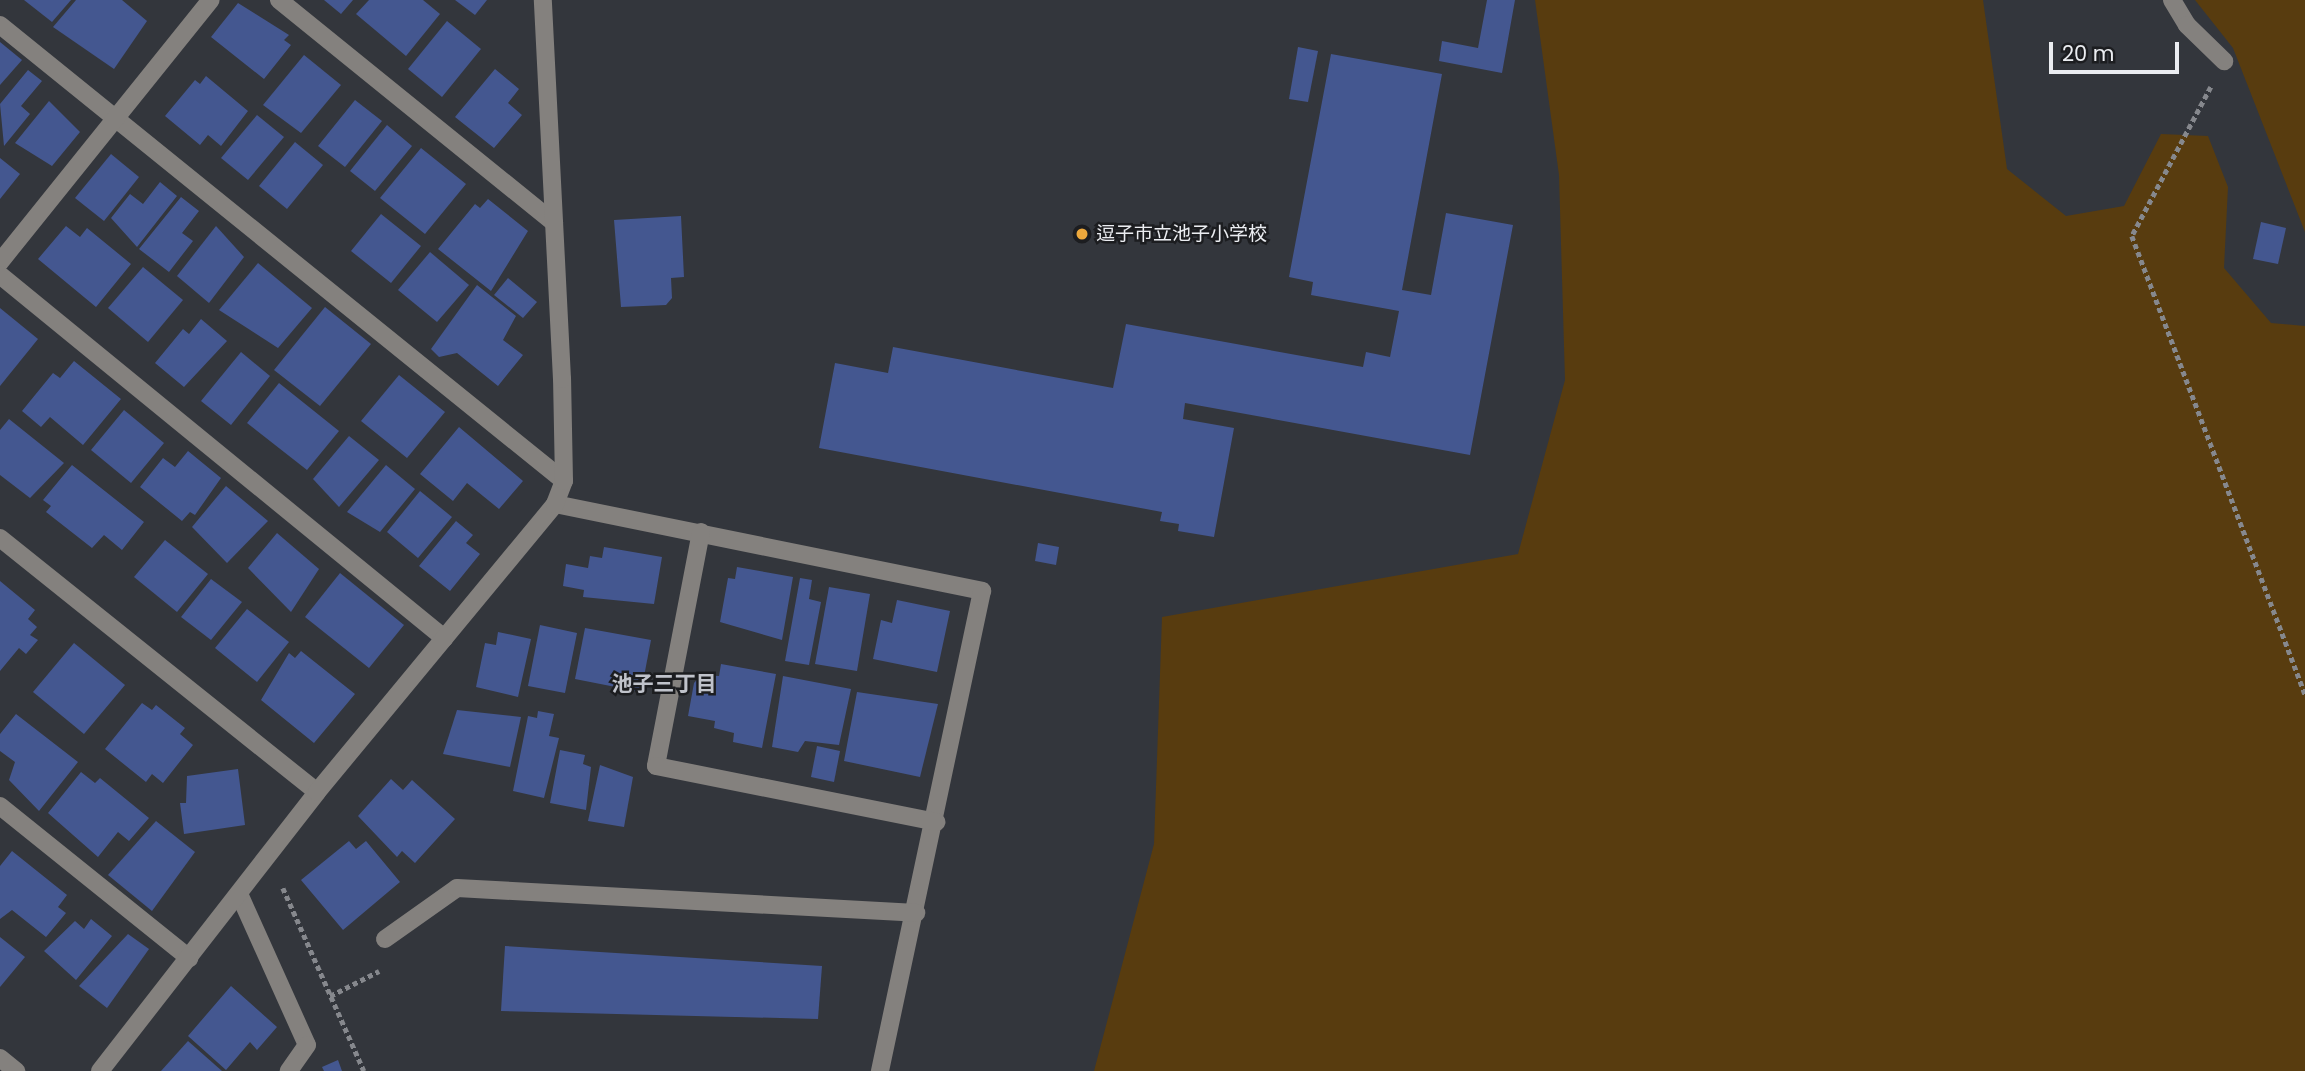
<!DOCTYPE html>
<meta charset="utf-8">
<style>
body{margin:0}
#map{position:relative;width:2305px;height:1071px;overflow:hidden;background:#33363c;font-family:Poppins,"Noto Sans JP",sans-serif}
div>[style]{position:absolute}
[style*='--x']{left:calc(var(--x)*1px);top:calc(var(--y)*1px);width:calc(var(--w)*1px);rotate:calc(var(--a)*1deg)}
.green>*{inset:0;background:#583c0f}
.building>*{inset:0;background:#445790}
.path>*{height:4.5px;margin-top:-2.25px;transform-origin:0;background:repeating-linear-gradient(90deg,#86888d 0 5px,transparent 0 8.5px)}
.minor>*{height:18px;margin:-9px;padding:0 9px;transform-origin:9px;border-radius:9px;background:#84817e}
.dots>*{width:19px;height:19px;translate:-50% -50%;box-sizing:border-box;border:4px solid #1c1d20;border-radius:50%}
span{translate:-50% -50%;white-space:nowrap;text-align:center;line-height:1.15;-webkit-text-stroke:5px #1c1d20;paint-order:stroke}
.poi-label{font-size:19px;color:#ebedf1}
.left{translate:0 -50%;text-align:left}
.neighbourhood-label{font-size:21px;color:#c0c3cb;font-weight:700}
.scale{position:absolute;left:2049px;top:42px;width:130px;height:32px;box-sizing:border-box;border:4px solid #ebedf1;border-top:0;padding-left:9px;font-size:21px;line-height:24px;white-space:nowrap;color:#ebedf1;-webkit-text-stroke:5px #1c1d20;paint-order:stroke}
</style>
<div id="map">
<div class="green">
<div style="clip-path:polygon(1535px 0,1983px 0,2007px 169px,2066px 216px,2124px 206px,2161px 134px,2208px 136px,2228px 187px,2224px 268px,2271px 323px,2305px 326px,2305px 1071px,1094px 1071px,1154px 844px,1162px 617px,1518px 554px,1565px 380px,1559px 175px)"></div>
<div style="clip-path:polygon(2195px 0,2305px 0,2305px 232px,2233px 48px)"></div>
</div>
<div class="building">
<div style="clip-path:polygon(24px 0,71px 0,52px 22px)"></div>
<div style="clip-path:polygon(76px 0,122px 0,147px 21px,114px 69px,53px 27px)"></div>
<div style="clip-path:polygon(324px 0,353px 0,341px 14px)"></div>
<div style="clip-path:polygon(369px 0,423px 0,440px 14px,406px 56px,356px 14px)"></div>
<div style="clip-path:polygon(455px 0,487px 0,475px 15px)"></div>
<div style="clip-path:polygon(1487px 0,1515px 0,1502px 73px,1439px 61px,1442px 41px,1478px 48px)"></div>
<div style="clip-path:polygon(238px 3px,289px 35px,284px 40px,291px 45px,264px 79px,211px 37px)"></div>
<div style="clip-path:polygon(447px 21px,481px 49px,442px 97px,408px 69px)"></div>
<div style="clip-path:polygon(0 42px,22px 60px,0 85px)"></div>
<div style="clip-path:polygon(1298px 47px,1318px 51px,1308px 102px,1289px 99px)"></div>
<div style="clip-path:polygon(1331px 54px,1442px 74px,1402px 290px,1431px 295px,1446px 213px,1513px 225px,1470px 455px,1185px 403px,1183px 419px,1234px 428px,1214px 537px,1178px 531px,1179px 524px,1160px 521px,1162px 512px,819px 448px,835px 363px,888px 373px,893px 347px,1113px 388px,1126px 324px,1363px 367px,1366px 352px,1390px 357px,1399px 311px,1311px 295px,1313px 282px,1289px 277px)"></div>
<div style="clip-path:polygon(304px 55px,341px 85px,301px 133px,263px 105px)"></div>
<div style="clip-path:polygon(495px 69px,519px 89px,508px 103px,522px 115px,494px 148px,455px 117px)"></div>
<div style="clip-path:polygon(28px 70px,42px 81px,21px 106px,30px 114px,4px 146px,0 104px)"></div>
<div style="clip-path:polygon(206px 76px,248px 111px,221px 146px,208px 135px,200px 145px,165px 116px,195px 80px,200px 84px)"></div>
<div style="clip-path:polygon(355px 100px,382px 121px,345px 167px,318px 146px)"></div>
<div style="clip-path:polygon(49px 101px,80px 132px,52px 166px,15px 143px)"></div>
<div style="clip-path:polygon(257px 115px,284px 137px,248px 180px,221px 158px)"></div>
<div style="clip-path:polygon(387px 125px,412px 146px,375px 191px,350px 171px)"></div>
<div style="clip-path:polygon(295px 142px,323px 165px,287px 209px,259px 186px)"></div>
<div style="clip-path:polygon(421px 148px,466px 184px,425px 234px,380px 198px)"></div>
<div style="clip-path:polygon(111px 154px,139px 177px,104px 221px,75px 198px)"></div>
<div style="clip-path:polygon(0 158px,20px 174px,0 199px)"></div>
<div style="clip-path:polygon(160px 182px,177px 196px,137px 247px,111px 218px,130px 194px,143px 204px)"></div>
<div style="clip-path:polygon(181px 197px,199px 211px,182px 233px,193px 241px,169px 272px,139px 249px)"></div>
<div style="clip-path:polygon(488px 199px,528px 231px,491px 291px,438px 249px,475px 204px,480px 208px)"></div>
<div style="clip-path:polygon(381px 214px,421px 246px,391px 283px,351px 251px)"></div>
<div style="clip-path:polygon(681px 216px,684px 277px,671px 278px,672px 298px,666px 305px,621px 307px,614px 220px)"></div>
<div style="clip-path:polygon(2261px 222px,2286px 228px,2278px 264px,2253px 259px)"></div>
<div style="clip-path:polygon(66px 226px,80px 237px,87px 228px,131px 264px,96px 307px,38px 259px)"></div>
<div style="clip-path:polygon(216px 226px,244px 257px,209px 303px,177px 276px)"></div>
<div style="clip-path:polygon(430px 252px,469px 285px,437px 322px,398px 290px)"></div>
<div style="clip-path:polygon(258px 263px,312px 308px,278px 348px,219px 310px)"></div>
<div style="clip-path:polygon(143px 267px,183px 300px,148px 342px,108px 308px)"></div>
<div style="clip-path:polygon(508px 278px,537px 302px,523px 318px,494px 295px)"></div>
<div style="clip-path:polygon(477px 285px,516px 316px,503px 340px,523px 355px,498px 386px,457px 353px,439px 357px,431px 349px)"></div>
<div style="clip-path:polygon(325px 307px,371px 344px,320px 406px,274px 370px)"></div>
<div style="clip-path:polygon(0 308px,38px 339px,0 386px)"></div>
<div style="clip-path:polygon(201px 319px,227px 341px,184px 387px,155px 363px,183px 329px,189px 334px)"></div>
<div style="clip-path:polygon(241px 352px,270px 376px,231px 425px,201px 401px)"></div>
<div style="clip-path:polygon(74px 361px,121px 399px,83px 445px,50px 417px,41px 427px,22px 411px,53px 373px,60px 378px)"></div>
<div style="clip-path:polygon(399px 375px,445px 412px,407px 458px,361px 421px)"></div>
<div style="clip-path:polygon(279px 383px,339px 431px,307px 470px,247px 423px)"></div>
<div style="clip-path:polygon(124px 410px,164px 443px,131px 483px,91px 450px)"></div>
<div style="clip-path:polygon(9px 419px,64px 463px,30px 498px,0 475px,0 430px)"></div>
<div style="clip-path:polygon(459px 427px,523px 481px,499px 509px,467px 483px,453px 501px,420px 474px)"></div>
<div style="clip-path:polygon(349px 436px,379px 460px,339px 507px,313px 479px)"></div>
<div style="clip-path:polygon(188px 451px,221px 478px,195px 515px,190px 512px,182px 521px,140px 487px,163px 458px,175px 467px)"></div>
<div style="clip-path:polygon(72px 465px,144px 522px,122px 550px,104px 535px,92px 548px,46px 512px,51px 506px,43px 500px)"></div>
<div style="clip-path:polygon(386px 465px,415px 489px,380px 532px,347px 512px)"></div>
<div style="clip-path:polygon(226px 486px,268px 521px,227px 563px,192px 527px)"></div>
<div style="clip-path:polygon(420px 491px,452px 517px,418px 558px,387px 532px)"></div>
<div style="clip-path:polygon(456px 521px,473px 535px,466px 543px,480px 554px,450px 591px,419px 566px)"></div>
<div style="clip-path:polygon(277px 533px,319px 569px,291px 612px,248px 568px)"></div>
<div style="clip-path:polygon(165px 540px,208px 574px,177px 612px,134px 577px)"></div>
<div style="clip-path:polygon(1038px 543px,1059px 547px,1056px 565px,1035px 561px)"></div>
<div style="clip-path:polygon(604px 547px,662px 557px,654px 604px,583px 597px,584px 590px,563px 586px,566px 564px,588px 568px,590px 556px,602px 558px)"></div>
<div style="clip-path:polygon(737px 567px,793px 577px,782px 640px,720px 622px,728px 578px,735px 579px)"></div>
<div style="clip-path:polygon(340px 573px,404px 625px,369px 668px,305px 617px)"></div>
<div style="clip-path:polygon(800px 578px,812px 580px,809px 599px,821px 602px,809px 665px,785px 661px)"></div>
<div style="clip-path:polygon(211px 579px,242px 602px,211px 640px,181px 617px)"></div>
<div style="clip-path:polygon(0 581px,35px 610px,28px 619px,37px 627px,30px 635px,38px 640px,26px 654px,19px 648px,0 671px)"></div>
<div style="clip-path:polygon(829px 587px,870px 594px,857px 671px,815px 664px)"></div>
<div style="clip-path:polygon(897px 600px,950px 611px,937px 672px,873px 659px,881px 620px,892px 623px)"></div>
<div style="clip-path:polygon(247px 609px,289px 642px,257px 682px,215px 648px)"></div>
<div style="clip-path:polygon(540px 625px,577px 633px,565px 693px,528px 686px)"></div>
<div style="clip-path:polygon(585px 628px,651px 640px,641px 692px,575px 679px)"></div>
<div style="clip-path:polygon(498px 632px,531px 639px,518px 697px,476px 687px,485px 643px,496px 645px)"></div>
<div style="clip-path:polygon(74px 643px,125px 685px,84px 734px,33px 692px)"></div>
<div style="clip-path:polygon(301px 651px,355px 694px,314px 743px,261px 700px,289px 653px,295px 658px)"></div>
<div style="clip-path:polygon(721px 664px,776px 674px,762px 748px,733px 742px,734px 733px,714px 728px,715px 721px,688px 716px,694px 683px,701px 675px,719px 676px)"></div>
<div style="clip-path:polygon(783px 676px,851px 689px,839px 745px,805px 741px,798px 752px,772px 747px)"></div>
<div style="clip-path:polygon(857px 692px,938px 704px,920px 777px,844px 761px)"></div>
<div style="clip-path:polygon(142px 703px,152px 710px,156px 705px,185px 728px,180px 734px,193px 745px,163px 783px,152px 774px,146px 782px,105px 749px)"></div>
<div style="clip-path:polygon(457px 710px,521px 717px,510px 767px,443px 754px)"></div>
<div style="clip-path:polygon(538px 711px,554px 714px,549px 736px,559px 738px,544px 798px,513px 791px,528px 716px,537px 718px)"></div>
<div style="clip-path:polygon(16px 714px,78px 762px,39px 811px,9px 780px,15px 762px,0 751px,0 734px)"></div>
<div style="clip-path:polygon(817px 746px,840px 751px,834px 782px,811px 777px)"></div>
<div style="clip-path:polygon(560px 750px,585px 755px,583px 764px,591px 767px,586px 810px,550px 803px)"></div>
<div style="clip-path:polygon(600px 765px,633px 777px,624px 827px,588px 821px)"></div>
<div style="clip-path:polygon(238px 769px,245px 825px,184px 834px,180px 803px,186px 803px,187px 776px)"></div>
<div style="clip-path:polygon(81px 772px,95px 783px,100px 778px,149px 818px,129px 841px,118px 832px,98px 857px,48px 813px)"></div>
<div style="clip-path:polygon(391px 779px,403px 790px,412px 780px,455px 819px,415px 863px,402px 851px,397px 857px,358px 816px)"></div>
<div style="clip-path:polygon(156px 821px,195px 852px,152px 911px,108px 875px)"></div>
<div style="clip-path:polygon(349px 841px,356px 849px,366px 841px,400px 882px,343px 930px,301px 880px)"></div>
<div style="clip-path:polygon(12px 851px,67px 895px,58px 907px,66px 913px,46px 937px,12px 910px,0 919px,0 866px)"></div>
<div style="clip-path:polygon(91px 919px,112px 936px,76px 980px,44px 951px,75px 921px,84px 929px)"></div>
<div style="clip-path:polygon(128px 934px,149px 949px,107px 1008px,79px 986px)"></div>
<div style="clip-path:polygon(0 937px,25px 957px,0 987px)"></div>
<div style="clip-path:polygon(505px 946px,822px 966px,818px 1019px,501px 1011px)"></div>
<div style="clip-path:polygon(231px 986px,277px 1027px,257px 1050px,250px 1042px,226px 1070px,188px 1036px)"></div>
<div style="clip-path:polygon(188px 1041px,222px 1071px,161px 1071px)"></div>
<div style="clip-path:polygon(338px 1060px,342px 1071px,324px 1071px,322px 1067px)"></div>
</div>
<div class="path">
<div style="--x:2211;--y:87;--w:169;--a:117.9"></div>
<div style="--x:2132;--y:236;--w:491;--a:69.3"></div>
<div style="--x:283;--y:888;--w:200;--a:66.1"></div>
<div style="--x:330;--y:996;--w:55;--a:-27"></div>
</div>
<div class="minor">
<div style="--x:279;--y:0;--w:354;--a:39"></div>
<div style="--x:2172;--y:0;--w:29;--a:59"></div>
<div style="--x:2187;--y:25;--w:52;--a:44.2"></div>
<div style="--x:0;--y:25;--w:725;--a:38.96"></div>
<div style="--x:0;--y:262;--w:336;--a:-51.2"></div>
<div style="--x:0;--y:275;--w:574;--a:39.27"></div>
<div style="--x:555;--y:504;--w:436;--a:11.5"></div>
<div style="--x:982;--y:591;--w:491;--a:102"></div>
<div style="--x:701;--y:532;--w:238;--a:100.9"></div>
<div style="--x:656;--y:766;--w:286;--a:11.3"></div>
<div style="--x:0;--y:538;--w:406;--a:38.7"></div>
<div style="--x:0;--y:806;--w:243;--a:38.8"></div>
<div style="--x:240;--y:896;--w:163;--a:65.8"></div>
<div style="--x:307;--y:1045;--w:32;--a:125"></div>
<div style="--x:385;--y:939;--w:88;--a:-35.3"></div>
<div style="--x:457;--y:888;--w:460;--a:3.1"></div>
<div style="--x:0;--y:1058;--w:21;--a:39"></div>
<div style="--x:100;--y:1071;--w:353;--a:-52.1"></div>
<div style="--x:317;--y:792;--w:374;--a:-50.4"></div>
<div style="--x:555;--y:504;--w:25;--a:-69"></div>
<div style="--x:564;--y:481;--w:102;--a:-91.1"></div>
<div style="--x:562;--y:379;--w:379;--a:-92.9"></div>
</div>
<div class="dots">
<div style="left:1082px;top:234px;background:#eda83c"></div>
</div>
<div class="poi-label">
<span class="left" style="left:1096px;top:234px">逗子市立池子小学校</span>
</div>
<div class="neighbourhood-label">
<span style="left:664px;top:684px">池子三丁目</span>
</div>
<div class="scale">20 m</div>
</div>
